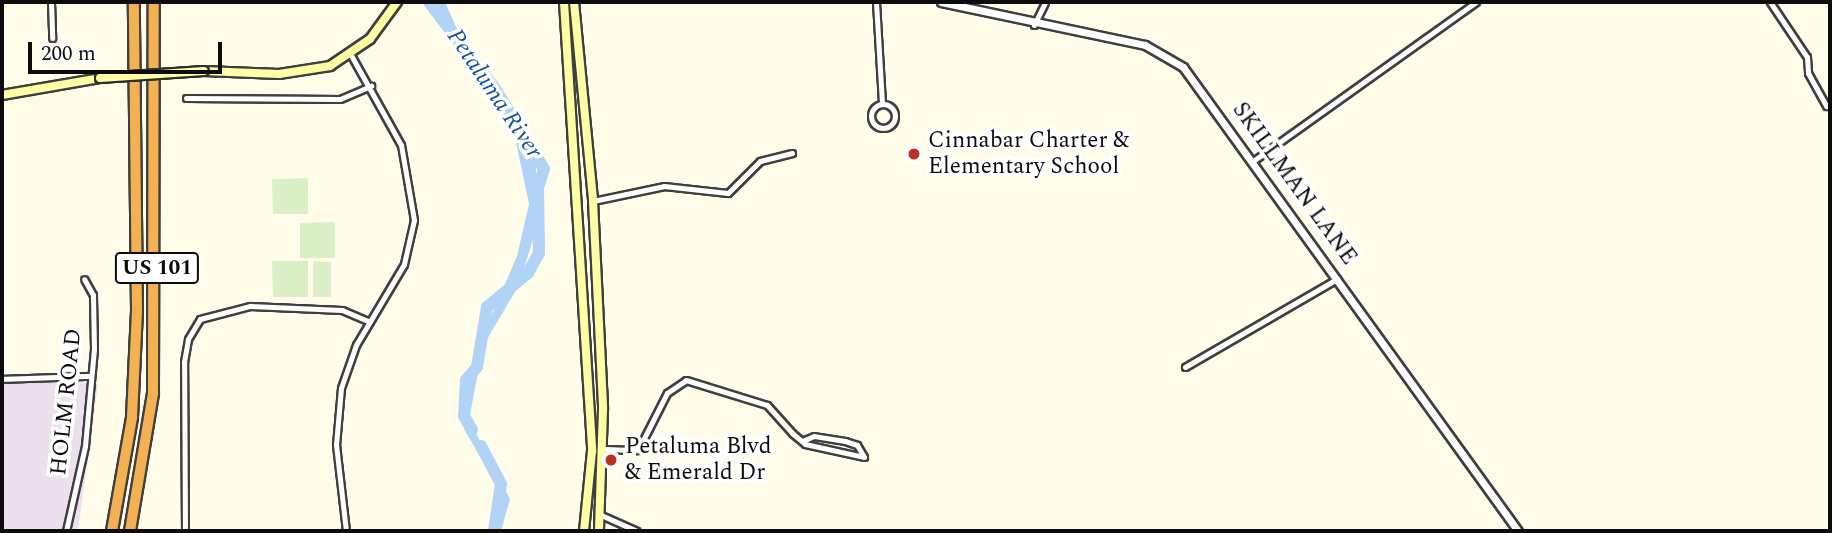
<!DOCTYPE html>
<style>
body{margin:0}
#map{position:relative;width:1832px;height:533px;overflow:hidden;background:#fffdea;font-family:Spectral,serif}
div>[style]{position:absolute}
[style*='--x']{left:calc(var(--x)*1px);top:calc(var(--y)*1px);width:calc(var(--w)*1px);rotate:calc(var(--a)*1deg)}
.industrial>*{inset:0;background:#ebe0eb}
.pitch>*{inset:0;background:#dcf0c7}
.water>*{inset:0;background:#b0d3f6}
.river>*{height:12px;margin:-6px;padding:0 6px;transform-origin:6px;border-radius:6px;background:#b0d3f6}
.roads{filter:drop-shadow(2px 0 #3f3f3f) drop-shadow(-2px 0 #3f3f3f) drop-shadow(0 2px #3f3f3f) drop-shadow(0 -2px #3f3f3f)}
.minor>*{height:5px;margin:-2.5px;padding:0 2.5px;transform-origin:2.5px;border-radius:2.5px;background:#fff}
.minor>.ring{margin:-2.5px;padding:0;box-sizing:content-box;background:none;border:5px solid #fff;border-radius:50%}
.tertiary>*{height:7px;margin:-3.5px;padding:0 3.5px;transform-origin:3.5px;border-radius:3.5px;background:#fff}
.secondary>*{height:8px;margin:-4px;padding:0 4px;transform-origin:4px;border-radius:4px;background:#feffa5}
.motorway>*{height:10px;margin:-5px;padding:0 5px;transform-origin:5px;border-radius:5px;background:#f4b153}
.bridges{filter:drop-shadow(2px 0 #2e2e2e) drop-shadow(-2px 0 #2e2e2e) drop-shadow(0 2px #2e2e2e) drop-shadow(0 -2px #2e2e2e)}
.secondary-bridge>*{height:8px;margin:-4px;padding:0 4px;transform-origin:4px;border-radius:4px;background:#feffa5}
.dots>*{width:19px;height:19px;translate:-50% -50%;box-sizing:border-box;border:4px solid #fff;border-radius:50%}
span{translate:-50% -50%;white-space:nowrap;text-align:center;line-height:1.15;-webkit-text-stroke:7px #fff;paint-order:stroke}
.shield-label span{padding:2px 5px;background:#fff;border:2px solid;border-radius:5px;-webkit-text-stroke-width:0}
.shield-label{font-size:21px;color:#0c0c0c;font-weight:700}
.poi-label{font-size:23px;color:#0c0c0c}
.left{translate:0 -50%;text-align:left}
.street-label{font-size:23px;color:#0c0c0c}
.water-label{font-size:24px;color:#16519d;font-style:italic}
.frame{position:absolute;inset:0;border:4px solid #0c0c0c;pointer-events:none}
.scale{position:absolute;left:28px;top:42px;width:194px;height:32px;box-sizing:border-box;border:4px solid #0c0c0c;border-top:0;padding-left:9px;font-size:21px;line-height:24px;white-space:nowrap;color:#0c0c0c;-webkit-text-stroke:5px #fff;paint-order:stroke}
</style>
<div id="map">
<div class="industrial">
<div style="clip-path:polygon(71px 381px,98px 384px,78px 531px,2px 531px,2px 383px)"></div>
</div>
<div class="pitch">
<div style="clip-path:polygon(308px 178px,308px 214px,273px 214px,272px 179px)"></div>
<div style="clip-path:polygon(335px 222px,335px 258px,300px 258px,300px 223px)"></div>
<div style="clip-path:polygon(272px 261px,308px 261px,308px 297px,273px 297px)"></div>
<div style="clip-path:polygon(313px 261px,331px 262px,331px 297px,313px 297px)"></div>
</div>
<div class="water">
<div style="clip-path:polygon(435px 2px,445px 2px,465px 47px,511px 113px,536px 166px,537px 226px,519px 285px,483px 346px,469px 420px,510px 499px,501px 531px,497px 531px,504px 497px,464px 429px,476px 352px,517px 256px,529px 204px,513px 128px,444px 24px)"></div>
</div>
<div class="river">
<div style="--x:429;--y:2;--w:111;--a:52.7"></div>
<div style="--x:496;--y:90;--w:92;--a:58.7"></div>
<div style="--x:544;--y:169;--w:20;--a:108"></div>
<div style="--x:538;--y:188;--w:65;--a:89.1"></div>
<div style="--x:539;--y:253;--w:23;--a:119"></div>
<div style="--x:528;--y:273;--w:53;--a:140.3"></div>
<div style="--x:487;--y:307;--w:61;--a:99.5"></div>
<div style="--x:477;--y:367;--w:17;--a:130"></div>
<div style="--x:466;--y:380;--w:36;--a:93"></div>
<div style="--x:464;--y:416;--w:16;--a:60"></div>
<div style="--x:481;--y:446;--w:43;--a:62.2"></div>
<div style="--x:501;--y:484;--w:48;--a:98.5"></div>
</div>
<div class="roads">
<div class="minor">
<div style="--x:51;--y:2;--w:36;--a:88"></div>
<div style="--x:876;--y:2;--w:101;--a:86.6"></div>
<div style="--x:1770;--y:2;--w:66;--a:56.1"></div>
<div style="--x:1807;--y:57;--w:16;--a:86"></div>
<div style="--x:1808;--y:73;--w:38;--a:61"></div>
<div style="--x:1034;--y:25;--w:25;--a:-64"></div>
<div style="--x:186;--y:98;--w:154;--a:0.4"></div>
<div style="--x:340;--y:99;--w:34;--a:-23"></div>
<div class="ring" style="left:871px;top:104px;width:19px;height:19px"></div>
<div style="--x:1253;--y:161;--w:274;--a:-35.5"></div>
<div style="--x:593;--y:201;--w:73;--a:-11.9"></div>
<div style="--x:664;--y:186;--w:64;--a:6.2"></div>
<div style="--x:728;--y:193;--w:45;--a:-45"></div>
<div style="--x:760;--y:161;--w:33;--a:-14"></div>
<div style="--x:1185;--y:367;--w:176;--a:-30.1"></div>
<div style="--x:2;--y:379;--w:88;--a:-2"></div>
<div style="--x:605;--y:449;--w:33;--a:2"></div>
<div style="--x:638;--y:450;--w:64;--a:-63"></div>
<div style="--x:667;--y:393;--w:23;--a:-34"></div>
<div style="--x:686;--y:380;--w:85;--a:17.2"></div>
<div style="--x:767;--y:405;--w:38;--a:48"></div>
<div style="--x:792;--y:433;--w:17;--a:40"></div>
<div style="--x:805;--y:444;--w:60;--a:12.4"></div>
<div style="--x:864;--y:457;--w:14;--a:-120"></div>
<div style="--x:857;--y:445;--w:13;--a:-162"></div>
<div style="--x:845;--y:441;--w:31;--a:-171"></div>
<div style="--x:814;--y:436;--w:13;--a:157"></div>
<div style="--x:601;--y:515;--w:39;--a:24"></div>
<div style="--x:66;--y:531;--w:87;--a:-77.4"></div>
<div style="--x:85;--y:446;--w:97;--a:-84.7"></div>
<div style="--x:94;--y:349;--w:54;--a:-91.1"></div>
<div style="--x:93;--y:295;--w:18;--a:-119"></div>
<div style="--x:185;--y:531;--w:169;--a:-90.3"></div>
<div style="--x:184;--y:362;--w:23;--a:-80"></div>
<div style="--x:188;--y:339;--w:23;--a:-59"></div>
<div style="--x:200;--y:319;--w:52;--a:-14.6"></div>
<div style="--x:250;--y:306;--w:92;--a:2.5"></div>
<div style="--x:342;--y:310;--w:30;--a:23"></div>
<div style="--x:346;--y:531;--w:87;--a:-96.6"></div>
<div style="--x:336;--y:445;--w:57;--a:-85"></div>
<div style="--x:341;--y:388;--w:46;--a:-70.8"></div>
<div style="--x:356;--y:345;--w:94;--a:-59.3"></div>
<div style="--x:404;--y:264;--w:45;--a:-77.2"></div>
<div style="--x:414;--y:220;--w:76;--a:-99.8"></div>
<div style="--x:401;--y:145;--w:103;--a:-119.1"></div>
</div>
<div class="tertiary">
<div style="--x:941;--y:2;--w:208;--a:11.9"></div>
<div style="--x:1145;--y:45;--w:44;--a:30.1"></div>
<div style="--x:1183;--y:67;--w:572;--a:54.17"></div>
</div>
<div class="secondary">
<div style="--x:564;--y:2;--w:450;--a:86.4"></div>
<div style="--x:592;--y:451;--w:80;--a:95.7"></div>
<div style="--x:574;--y:2;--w:200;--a:84.5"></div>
<div style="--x:593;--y:201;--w:208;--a:87.2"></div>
<div style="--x:603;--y:409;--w:122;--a:91.9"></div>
<div style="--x:204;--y:71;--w:75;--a:2.3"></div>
<div style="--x:279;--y:74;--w:52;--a:-8.9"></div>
<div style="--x:330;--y:66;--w:48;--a:-34"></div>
<div style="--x:370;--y:39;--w:46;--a:-53.9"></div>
<div style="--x:2;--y:95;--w:99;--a:-9.8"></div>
</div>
<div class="motorway">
<div style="--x:112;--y:531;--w:116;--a:-80"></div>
<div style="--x:132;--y:417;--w:108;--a:-87.3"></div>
<div style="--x:137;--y:309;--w:307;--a:-90.6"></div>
<div style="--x:130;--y:531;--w:140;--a:-80.5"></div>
<div style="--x:153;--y:393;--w:391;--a:-89.9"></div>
</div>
</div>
<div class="bridges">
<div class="secondary-bridge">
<div style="--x:100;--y:78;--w:104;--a:-3.9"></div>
</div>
</div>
<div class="dots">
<div style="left:914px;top:154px;background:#bb3024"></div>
<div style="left:611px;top:460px;background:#bb3024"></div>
</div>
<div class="shield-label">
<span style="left:157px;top:268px">US 101</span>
</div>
<div class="poi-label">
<span class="left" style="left:928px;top:154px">Cinnabar Charter &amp;<br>Elementary School</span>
<span class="left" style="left:625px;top:460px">Petaluma Blvd<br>&amp; Emerald Dr</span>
</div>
<div class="street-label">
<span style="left:1294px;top:184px;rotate:54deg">SKILLMAN LANE</span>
<span style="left:67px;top:402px;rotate:-84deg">HOLM ROAD</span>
</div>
<div class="water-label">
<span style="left:494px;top:94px;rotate:56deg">Petaluma River</span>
</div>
<div class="frame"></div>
<div class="scale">200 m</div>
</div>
